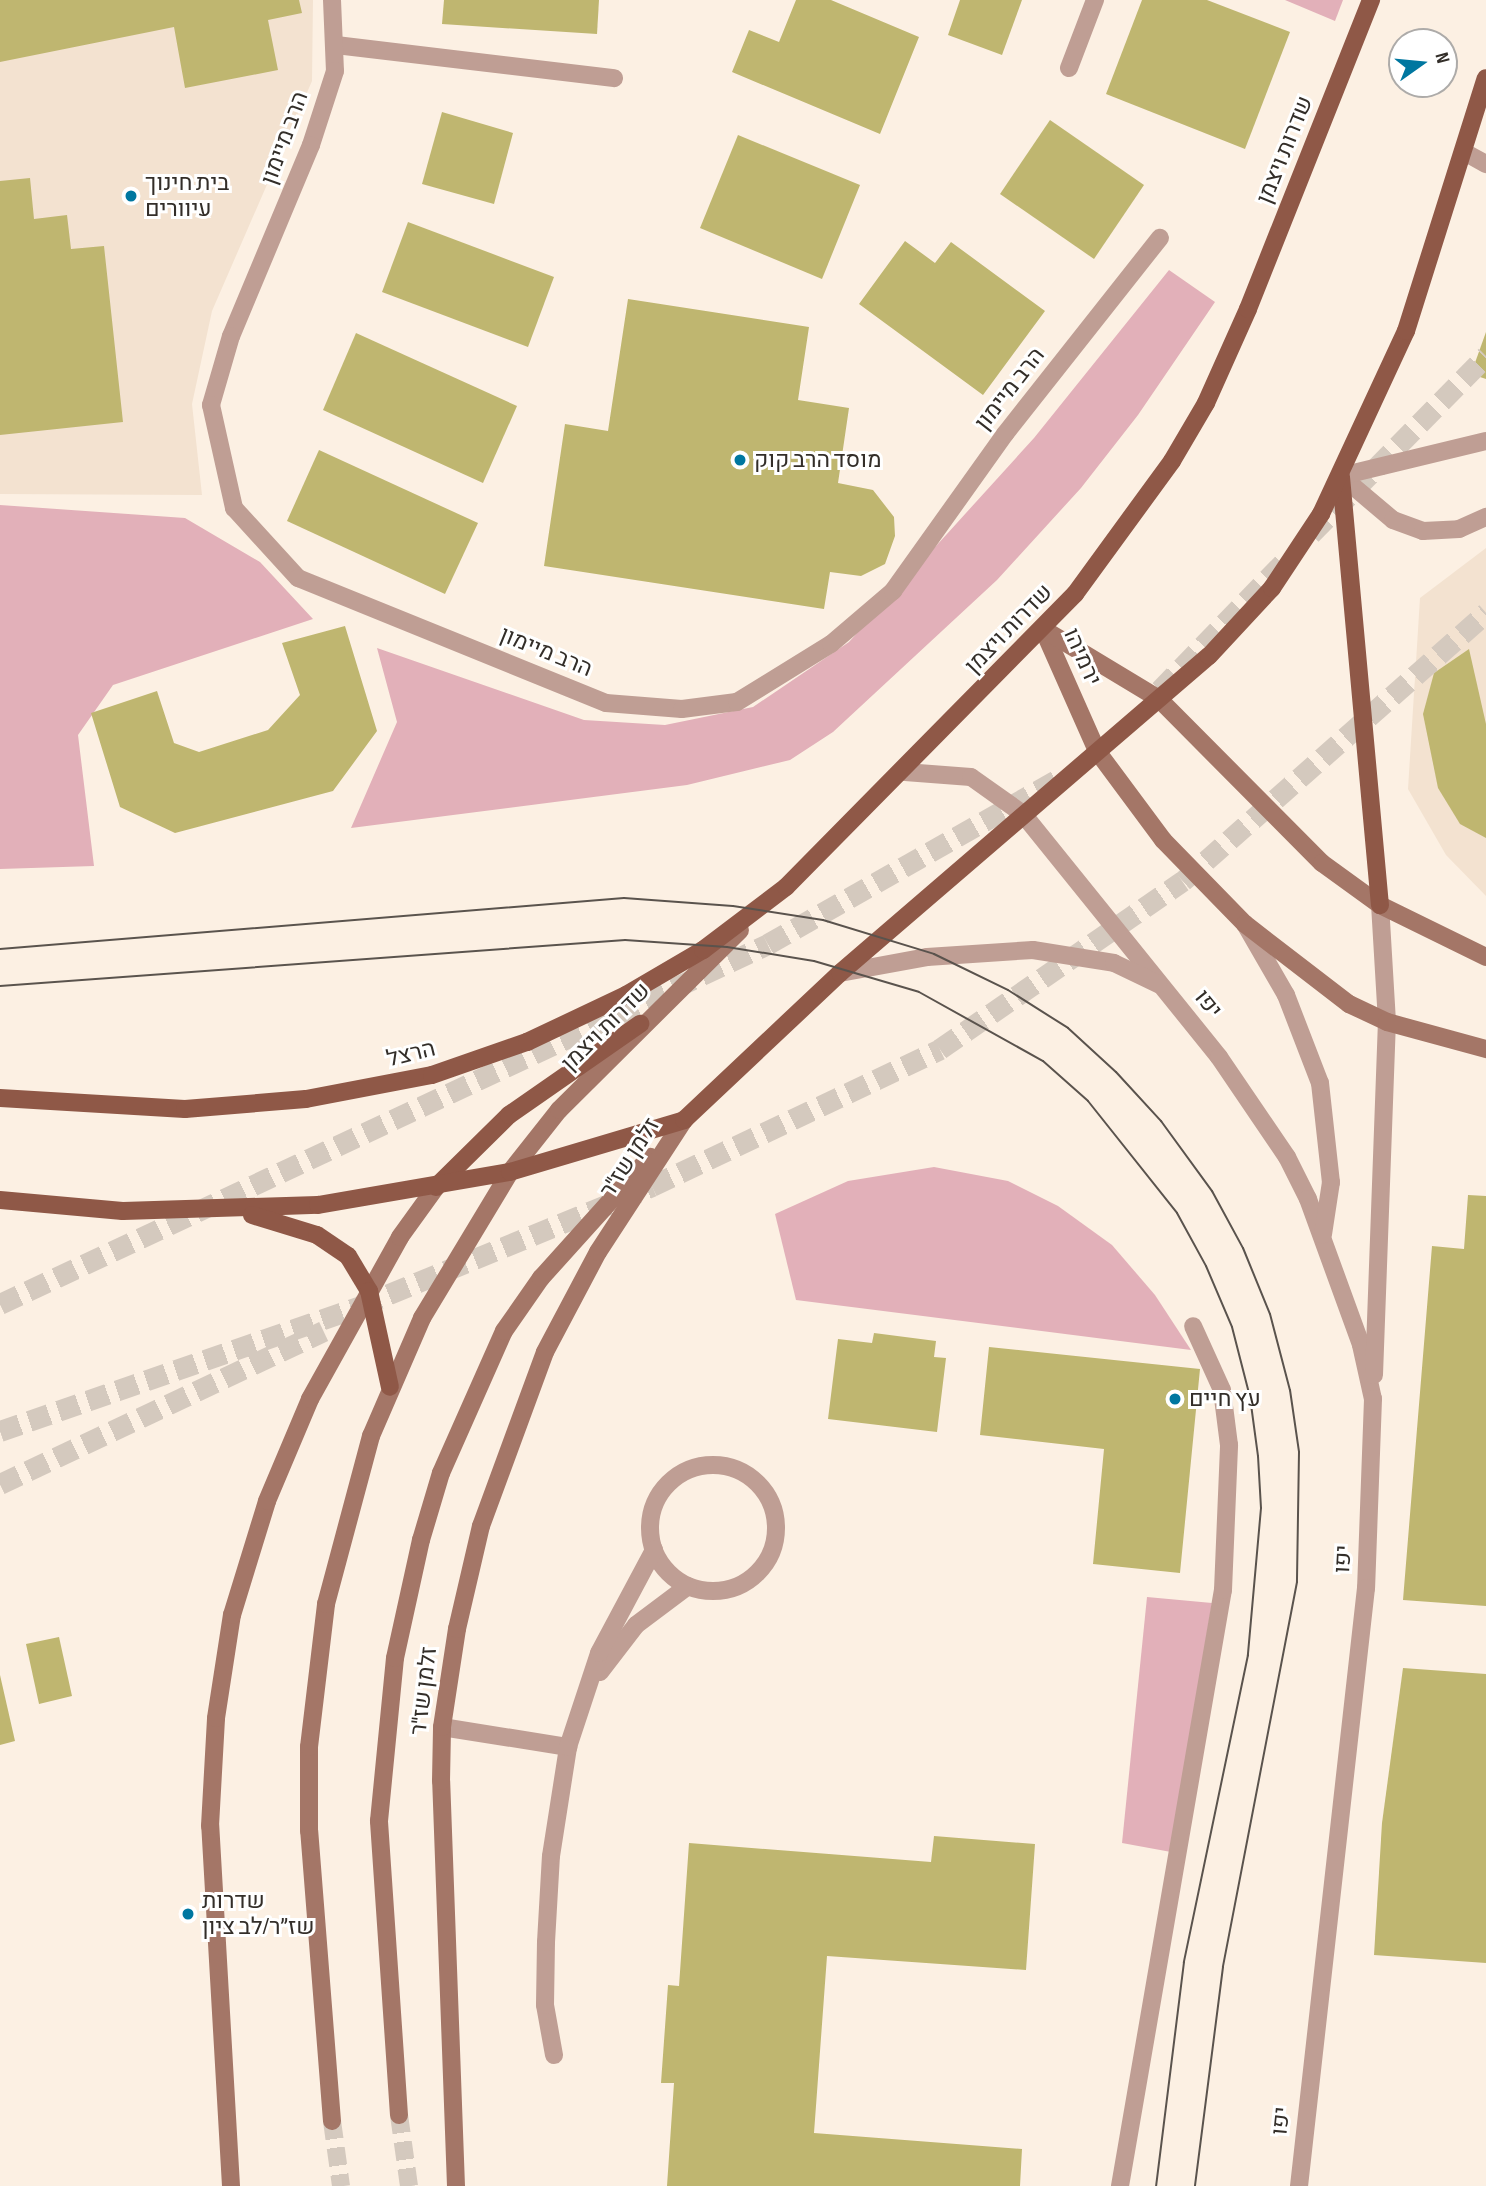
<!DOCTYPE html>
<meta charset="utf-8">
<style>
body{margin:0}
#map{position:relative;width:1486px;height:2186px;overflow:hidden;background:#fcf0e3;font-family:"Sofia Sans Condensed",Heebo,sans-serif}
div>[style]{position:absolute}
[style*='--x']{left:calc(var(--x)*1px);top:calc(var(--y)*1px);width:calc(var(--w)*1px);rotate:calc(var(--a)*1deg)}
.built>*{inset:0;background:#f3e2d0}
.green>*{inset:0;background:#e2b0b9}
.building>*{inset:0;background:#bfb670}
.secondary-tunnel>*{height:18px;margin-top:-9px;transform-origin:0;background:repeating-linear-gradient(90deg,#d4c9be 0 18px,transparent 0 27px)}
.highway-tunnel>*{height:21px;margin-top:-10.5px;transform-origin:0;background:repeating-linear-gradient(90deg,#d4c9be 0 21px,transparent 0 31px)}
.lane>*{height:18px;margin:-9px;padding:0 9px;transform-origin:9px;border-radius:9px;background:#bf9e94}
.lane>.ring{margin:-9px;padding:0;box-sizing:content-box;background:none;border:18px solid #bf9e94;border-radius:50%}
.street>*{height:18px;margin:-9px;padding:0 9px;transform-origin:9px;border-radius:9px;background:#bf9e94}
.secondary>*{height:18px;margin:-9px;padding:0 9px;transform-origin:9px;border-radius:9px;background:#a47667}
.primary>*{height:18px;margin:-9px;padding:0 9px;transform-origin:9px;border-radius:9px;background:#8f5847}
.tram>*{height:2px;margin:-1px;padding:0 1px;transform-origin:1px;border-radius:1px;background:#5a534d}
.dots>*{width:19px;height:19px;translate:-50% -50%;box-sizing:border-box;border:4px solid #fff;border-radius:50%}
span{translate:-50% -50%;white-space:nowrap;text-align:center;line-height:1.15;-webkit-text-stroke:6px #fff;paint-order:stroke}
.street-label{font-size:23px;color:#332e29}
.poi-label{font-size:23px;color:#332e29}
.left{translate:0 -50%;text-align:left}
.north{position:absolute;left:1388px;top:28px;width:70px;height:70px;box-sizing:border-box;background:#fff;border:2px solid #adaba9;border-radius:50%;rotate:75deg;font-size:19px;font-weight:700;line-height:28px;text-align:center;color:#332e29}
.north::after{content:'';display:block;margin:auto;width:24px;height:32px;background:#0077a0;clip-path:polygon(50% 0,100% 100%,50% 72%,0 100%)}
</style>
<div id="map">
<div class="built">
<div style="clip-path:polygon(0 0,313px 0,312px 81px,212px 311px,192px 404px,202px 495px,0 494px)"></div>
<div style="clip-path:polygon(1486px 548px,1486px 896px,1446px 855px,1408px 789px,1420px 598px)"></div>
</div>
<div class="green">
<div style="clip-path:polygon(1285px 0,1343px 0,1335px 21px)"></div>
<div style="clip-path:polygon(1169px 270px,1215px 302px,1138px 415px,1081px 488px,997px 580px,833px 732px,790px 760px,687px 785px,351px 828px,397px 722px,377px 648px,584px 720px,665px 725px,753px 707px,849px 642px,1034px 438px)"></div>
<div style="clip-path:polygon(0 505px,185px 518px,260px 562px,313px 619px,113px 685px,78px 735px,94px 866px,0 869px)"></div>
<div style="clip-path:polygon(934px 1167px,1008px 1181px,1058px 1206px,1112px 1245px,1155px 1295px,1191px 1350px,796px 1300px,775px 1214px,848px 1181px)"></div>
<div style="clip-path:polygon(1147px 1597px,1212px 1603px,1171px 1852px,1122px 1843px)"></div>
</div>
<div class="building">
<div style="clip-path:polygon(0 0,299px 0,302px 13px,268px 20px,278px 70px,185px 88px,174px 27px,0 62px)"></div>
<div style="clip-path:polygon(444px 0,599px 0,597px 34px,442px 24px)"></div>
<div style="clip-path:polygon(796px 0,831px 0,919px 37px,880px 134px,732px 72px,749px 30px,779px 42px)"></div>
<div style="clip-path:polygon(960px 0,1022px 0,1002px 55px,948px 35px)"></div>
<div style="clip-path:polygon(1142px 0,1207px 0,1290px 32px,1245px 149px,1106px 94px)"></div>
<div style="clip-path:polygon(442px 112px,513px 133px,494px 204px,422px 184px)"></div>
<div style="clip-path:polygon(1050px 120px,1144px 185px,1094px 259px,1000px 194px)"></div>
<div style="clip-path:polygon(738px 135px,860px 185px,822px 279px,700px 228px)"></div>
<div style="clip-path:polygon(30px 178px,34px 219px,67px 215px,71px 249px,104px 246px,123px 422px,0 435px,0 181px)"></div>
<div style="clip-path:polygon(408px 222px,554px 277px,528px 347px,382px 292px)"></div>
<div style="clip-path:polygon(905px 241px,935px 263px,951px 242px,1045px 311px,983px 395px,859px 304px)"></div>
<div style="clip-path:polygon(628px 299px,809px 327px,798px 400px,849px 408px,838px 483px,873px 490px,894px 517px,895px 536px,885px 564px,861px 576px,830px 572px,824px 609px,544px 566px,565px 424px,608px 431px)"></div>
<div style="clip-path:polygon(1486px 332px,1486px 379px,1471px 374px)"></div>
<div style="clip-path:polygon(356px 333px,517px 406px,483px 483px,323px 410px)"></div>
<div style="clip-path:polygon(319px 450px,478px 523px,445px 594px,287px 521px)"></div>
<div style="clip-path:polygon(345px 626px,377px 731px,333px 791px,175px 833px,120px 807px,91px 713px,157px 691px,174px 743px,199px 752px,268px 730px,300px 695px,282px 643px)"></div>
<div style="clip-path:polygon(1469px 649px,1486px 724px,1486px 838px,1460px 824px,1438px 788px,1423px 714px,1434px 673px)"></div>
<div style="clip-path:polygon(1468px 1195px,1486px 1196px,1486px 1606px,1403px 1600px,1432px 1246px,1464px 1249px)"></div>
<div style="clip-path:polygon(874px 1333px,936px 1341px,934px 1357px,946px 1358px,937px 1432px,828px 1419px,838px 1339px,872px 1343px)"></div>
<div style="clip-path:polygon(989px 1347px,1200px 1369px,1180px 1573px,1093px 1564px,1104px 1449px,980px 1435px)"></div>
<div style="clip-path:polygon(59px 1637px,72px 1696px,39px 1704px,26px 1644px)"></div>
<div style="clip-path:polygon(1403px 1668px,1486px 1674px,1486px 1963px,1374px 1955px,1382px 1823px)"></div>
<div style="clip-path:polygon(0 1675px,15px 1741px,0 1745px)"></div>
<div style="clip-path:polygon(934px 1836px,1035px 1844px,1026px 1970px,827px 1956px,814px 2133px,1022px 2149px,1020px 2186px,667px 2186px,674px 2083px,661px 2083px,668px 1985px,679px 1986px,689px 1843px,931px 1862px)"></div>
</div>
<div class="secondary-tunnel">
<div style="--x:399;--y:2115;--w:72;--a:82"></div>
<div style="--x:332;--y:2121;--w:66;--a:82.1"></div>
</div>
<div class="highway-tunnel">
<div style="--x:1311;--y:534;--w:250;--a:-45.5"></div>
<div style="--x:1160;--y:690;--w:181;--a:-45.9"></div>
<div style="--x:0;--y:1304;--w:848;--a:-25.11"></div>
<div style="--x:768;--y:944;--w:340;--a:-29.6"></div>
<div style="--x:0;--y:1431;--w:381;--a:-19.1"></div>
<div style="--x:360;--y:1306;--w:316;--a:-22.3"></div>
<div style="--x:652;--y:1186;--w:319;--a:-25.4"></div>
<div style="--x:940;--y:1049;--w:295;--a:-34.7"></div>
<div style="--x:1183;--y:881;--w:405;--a:-41.5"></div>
<div style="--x:0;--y:1484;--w:358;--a:-25.3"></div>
</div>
<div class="lane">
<div style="--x:336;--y:45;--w:280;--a:6.8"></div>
<div style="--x:1466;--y:153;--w:23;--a:29"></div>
<div style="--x:1341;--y:476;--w:68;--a:40.2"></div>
<div style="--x:1393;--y:520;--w:32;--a:20"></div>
<div style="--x:1423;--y:531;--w:36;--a:-3"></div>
<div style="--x:1459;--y:529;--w:30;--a:-24"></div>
<div style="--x:1341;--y:476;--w:149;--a:-13.6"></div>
<div style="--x:905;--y:772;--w:66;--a:4.3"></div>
<div style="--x:971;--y:777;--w:64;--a:35.4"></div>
<div style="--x:1023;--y:814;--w:312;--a:51.1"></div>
<div style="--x:1219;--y:1057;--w:121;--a:55.8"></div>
<div style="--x:1287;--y:1157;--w:47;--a:63.4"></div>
<div style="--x:1308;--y:1199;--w:155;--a:70"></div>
<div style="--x:1361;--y:1345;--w:55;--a:77.5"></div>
<div style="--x:1373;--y:1399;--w:189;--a:92.1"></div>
<div style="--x:1366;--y:1588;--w:602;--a:96.39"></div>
<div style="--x:1245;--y:924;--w:82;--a:60"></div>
<div style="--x:1286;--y:995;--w:94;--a:68.9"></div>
<div style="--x:1320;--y:1083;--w:100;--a:83.7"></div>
<div style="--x:1331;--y:1182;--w:53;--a:98.7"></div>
<div style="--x:840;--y:973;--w:88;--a:-10.4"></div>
<div style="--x:927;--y:957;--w:106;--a:-3.8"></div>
<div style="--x:1033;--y:950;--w:82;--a:9.1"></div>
<div style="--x:1114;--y:963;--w:49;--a:25.5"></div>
<div style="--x:1374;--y:1375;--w:353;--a:-87.9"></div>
<div style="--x:1387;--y:1022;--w:117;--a:-93.4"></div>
<div class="ring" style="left:650px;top:1465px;width:108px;height:108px"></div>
<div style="--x:600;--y:1672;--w:59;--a:-52.5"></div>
<div style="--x:636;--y:1625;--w:65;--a:-36.9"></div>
<div style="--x:442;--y:1727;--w:128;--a:9"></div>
<div style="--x:554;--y:2055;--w:51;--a:-100.2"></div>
<div style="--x:545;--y:2005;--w:63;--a:-89.1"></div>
<div style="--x:546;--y:1942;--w:86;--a:-86.7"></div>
<div style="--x:551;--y:1856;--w:110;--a:-81.1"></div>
<div style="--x:568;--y:1747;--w:99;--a:-71.7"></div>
<div style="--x:599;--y:1653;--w:117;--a:-61.9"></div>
</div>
<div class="street">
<div style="--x:332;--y:0;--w:71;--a:87.6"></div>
<div style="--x:335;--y:71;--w:78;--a:108"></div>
<div style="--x:311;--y:145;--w:207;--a:112.7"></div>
<div style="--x:231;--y:336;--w:72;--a:106.2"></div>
<div style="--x:211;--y:405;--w:106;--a:77.4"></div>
<div style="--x:234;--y:508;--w:95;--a:47.6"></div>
<div style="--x:298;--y:578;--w:332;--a:22.1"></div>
<div style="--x:606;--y:703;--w:76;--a:4.5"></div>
<div style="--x:682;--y:709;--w:55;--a:-7.3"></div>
<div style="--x:737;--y:702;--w:110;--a:-31.7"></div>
<div style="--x:831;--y:644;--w:82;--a:-40.5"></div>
<div style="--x:893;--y:591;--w:193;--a:-54.5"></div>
<div style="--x:1005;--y:434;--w:250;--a:-51.7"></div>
<div style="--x:1069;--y:68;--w:73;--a:-69.1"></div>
<div style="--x:1120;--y:2186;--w:605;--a:-80.2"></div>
<div style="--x:1223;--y:1590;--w:145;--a:-87.6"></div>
<div style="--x:1229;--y:1445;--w:55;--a:-97.3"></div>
<div style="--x:1222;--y:1390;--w:70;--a:-114.4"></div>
</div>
<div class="secondary">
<div style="--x:1043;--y:629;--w:133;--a:66.1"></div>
<div style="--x:1097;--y:751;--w:111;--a:53.4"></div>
<div style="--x:1163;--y:840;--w:117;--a:45.7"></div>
<div style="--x:1245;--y:924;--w:131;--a:37.6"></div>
<div style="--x:1349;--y:1004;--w:42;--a:25.3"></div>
<div style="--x:1387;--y:1022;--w:103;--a:15.3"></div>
<div style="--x:1043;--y:629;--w:135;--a:31.1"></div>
<div style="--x:1159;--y:699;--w:231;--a:45.2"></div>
<div style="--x:1322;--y:863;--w:72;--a:35.9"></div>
<div style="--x:1380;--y:905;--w:118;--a:26.1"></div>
<div style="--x:399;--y:2115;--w:295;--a:-93.9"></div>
<div style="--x:379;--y:1821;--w:164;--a:-84.4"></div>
<div style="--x:395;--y:1658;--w:121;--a:-77.6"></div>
<div style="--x:421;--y:1540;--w:70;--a:-73.4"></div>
<div style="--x:441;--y:1473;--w:155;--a:-66.1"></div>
<div style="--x:504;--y:1331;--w:65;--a:-55.1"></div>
<div style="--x:541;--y:1278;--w:163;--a:-48"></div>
<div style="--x:332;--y:2121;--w:291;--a:-94.5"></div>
<div style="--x:309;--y:1831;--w:84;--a:-90"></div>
<div style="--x:309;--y:1747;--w:144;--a:-83.2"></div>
<div style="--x:326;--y:1604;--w:174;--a:-75"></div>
<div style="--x:371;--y:1436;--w:129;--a:-66.6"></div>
<div style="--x:422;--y:1318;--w:170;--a:-58.9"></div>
<div style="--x:510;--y:1172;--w:79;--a:-51.7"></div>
<div style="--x:559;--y:1110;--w:255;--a:-44.8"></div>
<div style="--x:231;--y:2186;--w:361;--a:-93.3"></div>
<div style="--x:210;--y:1826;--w:108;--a:-86.8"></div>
<div style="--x:216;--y:1718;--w:104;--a:-81.2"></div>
<div style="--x:232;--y:1615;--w:119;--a:-72.9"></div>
<div style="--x:267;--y:1501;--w:111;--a:-67.1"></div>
<div style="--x:310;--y:1399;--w:185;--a:-60.9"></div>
<div style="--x:400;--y:1237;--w:62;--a:-54.2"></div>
<div style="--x:456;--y:2186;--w:405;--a:-92.1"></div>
<div style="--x:441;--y:1781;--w:54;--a:-88.9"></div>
<div style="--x:442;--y:1727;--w:99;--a:-81.3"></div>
<div style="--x:457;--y:1629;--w:106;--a:-76.9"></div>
<div style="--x:481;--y:1526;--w:185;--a:-69.8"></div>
<div style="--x:545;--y:1352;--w:113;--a:-62.1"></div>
<div style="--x:598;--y:1252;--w:158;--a:-56.9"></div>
</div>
<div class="primary">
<div style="--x:1341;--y:477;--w:430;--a:84.8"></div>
<div style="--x:0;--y:1098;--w:185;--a:3.4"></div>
<div style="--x:185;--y:1109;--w:121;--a:-4.7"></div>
<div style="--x:306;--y:1099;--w:128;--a:-10.8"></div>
<div style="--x:432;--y:1075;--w:101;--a:-19.2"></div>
<div style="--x:527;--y:1042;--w:110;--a:-25.4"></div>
<div style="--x:626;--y:995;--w:89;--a:-30.3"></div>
<div style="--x:703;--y:950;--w:104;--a:-37.2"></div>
<div style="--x:786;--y:887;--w:412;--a:-45.4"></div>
<div style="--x:1075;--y:594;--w:165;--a:-53.9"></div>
<div style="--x:1172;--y:461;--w:67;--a:-59.6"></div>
<div style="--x:1206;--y:403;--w:103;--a:-65.9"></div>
<div style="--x:1248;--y:309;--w:333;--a:-68.3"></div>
<div style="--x:436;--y:1187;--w:103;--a:-44.6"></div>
<div style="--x:509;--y:1115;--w:160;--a:-34.8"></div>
<div style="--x:0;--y:1200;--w:123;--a:5.1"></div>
<div style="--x:123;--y:1211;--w:195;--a:-1.8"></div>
<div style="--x:318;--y:1205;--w:195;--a:-9.8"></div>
<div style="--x:510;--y:1172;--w:182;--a:-16.6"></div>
<div style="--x:684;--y:1120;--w:214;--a:-43.3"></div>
<div style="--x:840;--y:973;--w:486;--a:-40.7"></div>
<div style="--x:1209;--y:656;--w:93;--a:-47.2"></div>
<div style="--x:1272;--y:588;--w:89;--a:-56.5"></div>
<div style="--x:1321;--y:514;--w:202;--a:-65.1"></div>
<div style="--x:1406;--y:331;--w:265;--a:-72.5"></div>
<div style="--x:252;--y:1215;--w:68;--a:17.1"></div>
<div style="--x:317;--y:1235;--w:37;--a:34"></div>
<div style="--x:348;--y:1256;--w:41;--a:59"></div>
<div style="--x:369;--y:1291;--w:98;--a:77.7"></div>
</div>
<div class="tram">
<div style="--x:0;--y:949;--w:626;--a:-4.67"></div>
<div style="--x:624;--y:898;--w:109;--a:4.2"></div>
<div style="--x:733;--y:906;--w:91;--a:8.8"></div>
<div style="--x:823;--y:920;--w:116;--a:17"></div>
<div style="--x:934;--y:954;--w:82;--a:25.9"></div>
<div style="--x:1008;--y:990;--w:71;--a:32.3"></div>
<div style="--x:1068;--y:1028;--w:65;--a:42.5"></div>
<div style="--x:1116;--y:1072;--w:67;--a:47.4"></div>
<div style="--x:1161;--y:1121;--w:87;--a:53.9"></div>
<div style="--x:1212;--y:1191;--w:65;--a:61.5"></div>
<div style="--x:1243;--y:1248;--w:71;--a:67.8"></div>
<div style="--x:1270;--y:1314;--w:79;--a:75.3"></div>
<div style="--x:1290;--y:1390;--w:63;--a:81.7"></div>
<div style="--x:1299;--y:1452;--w:130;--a:90.9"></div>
<div style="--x:1297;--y:1582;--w:392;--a:100.9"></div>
<div style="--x:1223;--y:1967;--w:221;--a:97.3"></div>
<div style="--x:0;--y:986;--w:627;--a:-4.21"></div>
<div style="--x:625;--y:940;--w:102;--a:3.9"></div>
<div style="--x:727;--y:947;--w:88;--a:9.1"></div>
<div style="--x:814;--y:961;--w:109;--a:16.4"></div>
<div style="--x:919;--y:992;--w:142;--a:29.1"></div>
<div style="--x:1043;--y:1061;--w:60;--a:41.6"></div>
<div style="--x:1088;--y:1101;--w:143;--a:51.5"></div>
<div style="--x:1177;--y:1213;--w:60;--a:61.3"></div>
<div style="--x:1206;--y:1266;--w:66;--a:66.9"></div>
<div style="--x:1232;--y:1327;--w:72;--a:75.6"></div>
<div style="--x:1250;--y:1397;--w:60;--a:82.3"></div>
<div style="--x:1258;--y:1456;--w:52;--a:86.7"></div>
<div style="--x:1261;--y:1508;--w:148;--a:95.1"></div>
<div style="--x:1248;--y:1655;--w:314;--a:101.8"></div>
<div style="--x:1184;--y:1962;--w:226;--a:97.1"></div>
</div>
<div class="dots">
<div style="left:131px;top:196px;background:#0077a0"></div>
<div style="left:740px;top:460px;background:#0077a0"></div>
<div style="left:1175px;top:1399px;background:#0077a0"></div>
<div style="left:188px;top:1914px;background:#0077a0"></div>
</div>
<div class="street-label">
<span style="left:285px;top:138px;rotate:-70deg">הרב מיימון</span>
<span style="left:1285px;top:150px;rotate:-68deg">שדרות ויצמן</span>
<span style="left:1010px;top:389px;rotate:-52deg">הרב מיימון</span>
<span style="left:1009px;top:629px;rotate:-46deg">שדרות ויצמן</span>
<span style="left:546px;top:652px;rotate:22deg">הרב מיימון</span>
<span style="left:1082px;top:657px;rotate:66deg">ירמיהו</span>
<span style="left:1208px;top:1004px;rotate:51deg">יפו</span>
<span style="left:606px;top:1027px;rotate:-45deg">שדרות ויצמן</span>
<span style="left:411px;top:1054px;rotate:-14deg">הרצל</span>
<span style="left:630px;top:1158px;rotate:-57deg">זלמן שז"ר</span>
<span style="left:1343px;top:1559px;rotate:-87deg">יפו</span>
<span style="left:424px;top:1691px;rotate:-83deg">זלמן שז"ר</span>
<span style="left:1281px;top:2121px;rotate:-84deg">יפו</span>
</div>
<div class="poi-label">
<span class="left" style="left:145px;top:196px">בית חינוך<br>עיוורים</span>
<span class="left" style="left:754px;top:460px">מוסד הרב קוק</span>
<span class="left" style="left:1189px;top:1399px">עץ חיים</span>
<span class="left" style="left:202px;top:1914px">שדרות<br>שז״ר/לב ציון</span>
</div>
<div class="north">N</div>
</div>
